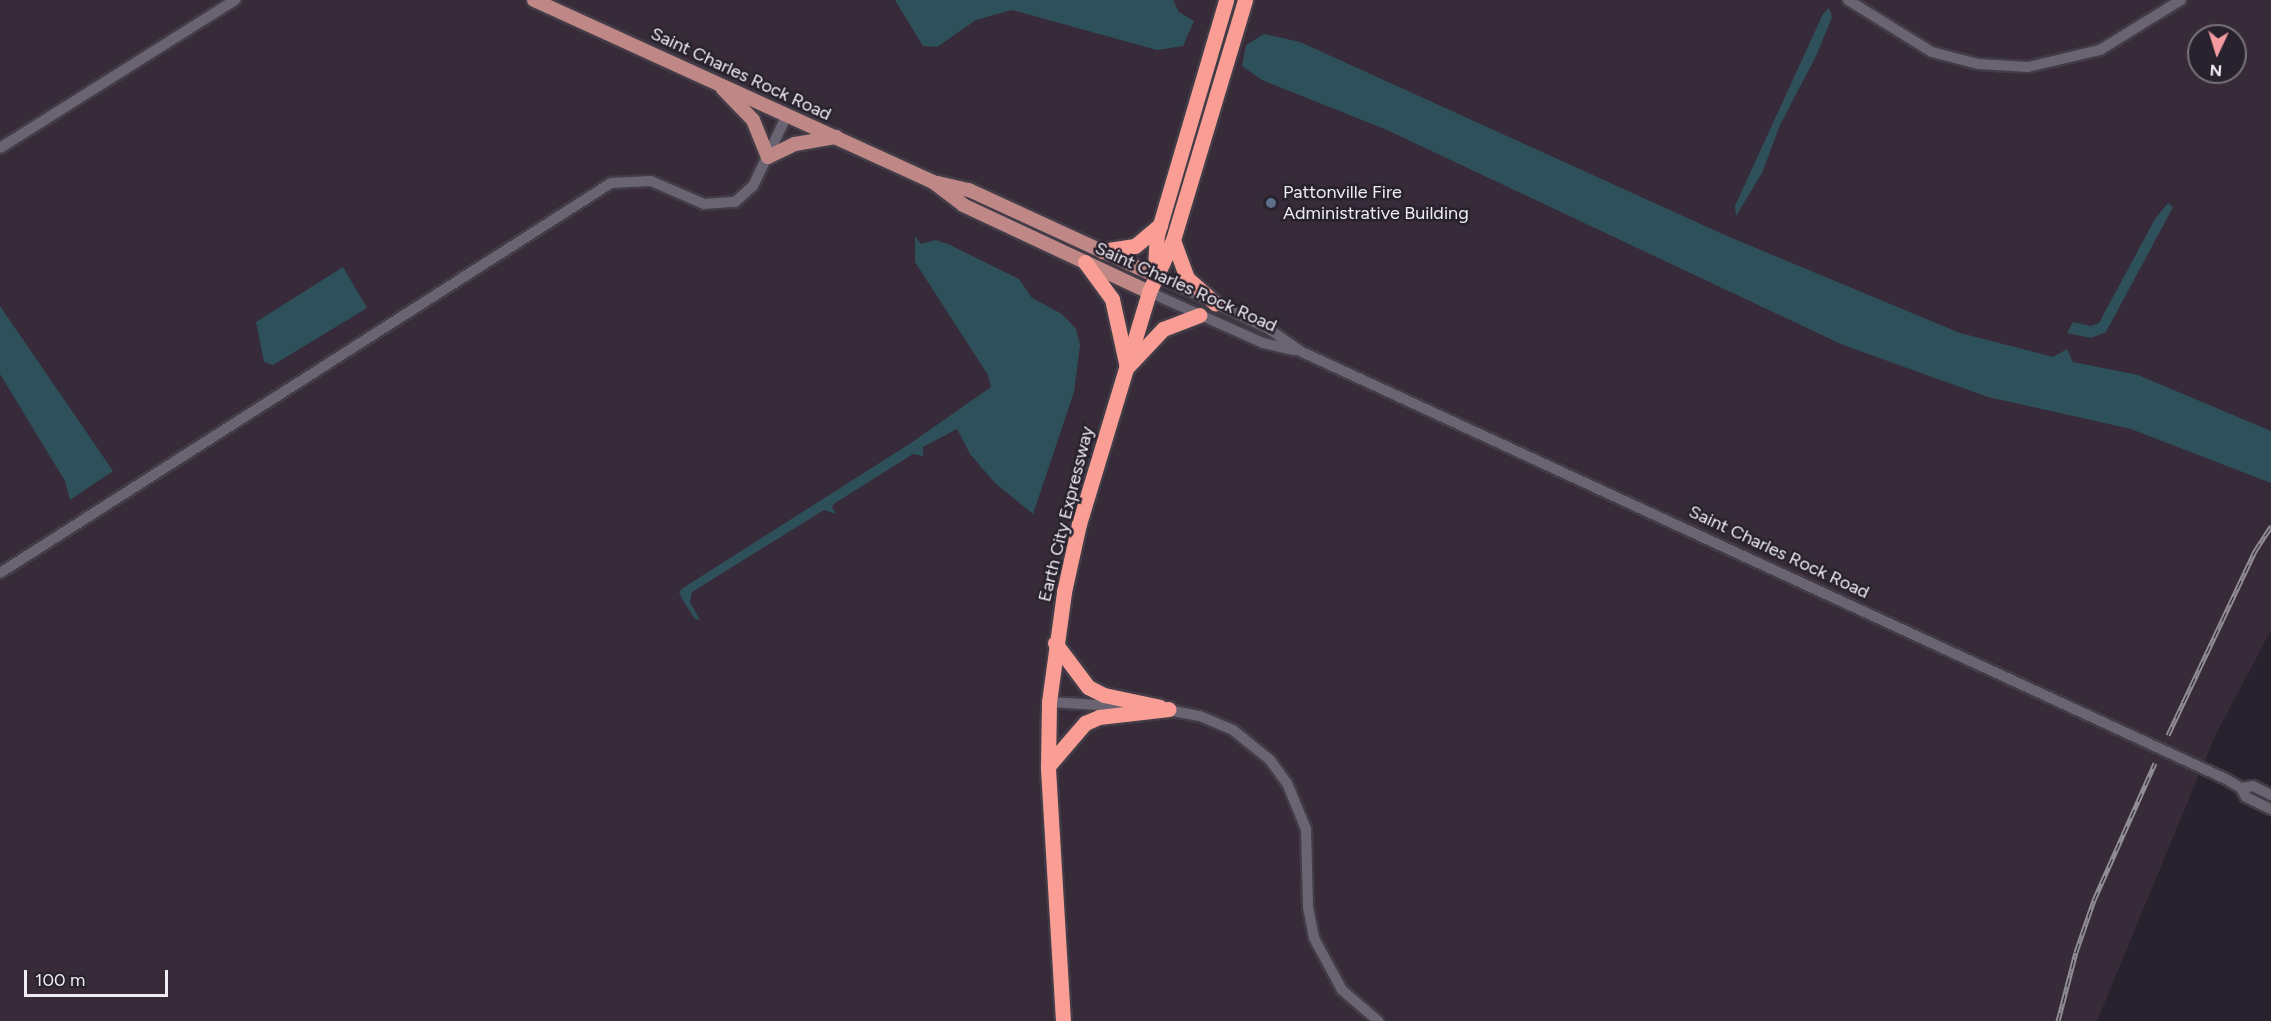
<!DOCTYPE html>
<style>
body{margin:0}
#map{position:relative;width:2271px;height:1021px;overflow:hidden;background:#28222e;font-family:Figtree,sans-serif}
div>[style]{position:absolute}
[style*='--x']{left:calc(var(--x)*1px);top:calc(var(--y)*1px);width:calc(var(--w)*1px);rotate:calc(var(--a)*1deg)}
.industrial>*{inset:0;background:#382b39}
.water>*{inset:0;background:#2d505b}
.roads{filter:drop-shadow(2px 0 #423c47) drop-shadow(-2px 0 #423c47) drop-shadow(0 2px #423c47) drop-shadow(0 -2px #423c47)}
.minor>*{height:10px;margin:-5px;padding:0 5px;transform-origin:5px;border-radius:5px;background:#6a6472}
.major>*{height:14px;margin:-7px;padding:0 7px;transform-origin:7px;border-radius:7px;background:#c08787}
.highway>*{height:15px;margin:-7.5px;padding:0 7.5px;transform-origin:7.5px;border-radius:7.5px;background:#fa9e95}
.rail>*{height:5px;margin-top:-2.5px;transform-origin:0;background:repeating-linear-gradient(90deg,#28222e 0 9px,#908c96 0 18px);box-sizing:border-box;border-block:2px solid #908c96}
.dots>*{width:16px;height:16px;translate:-50% -50%;box-sizing:border-box;border:3px solid #28222e;border-radius:50%}
span{translate:-50% -50%;white-space:nowrap;text-align:center;line-height:1.15;-webkit-text-stroke:5px #28222e;paint-order:stroke}
.street-label{font-size:18px;color:#efecf4}
.poi-label{font-size:18px;color:#efecf4}
.left{translate:0 -50%;text-align:left}
.north{position:absolute;left:2187px;top:24px;width:60px;height:60px;box-sizing:border-box;background:#28222e;border:2px solid #78737d;border-radius:50%;rotate:184deg;font-size:16px;font-weight:700;line-height:24px;text-align:center;color:#efecf4}
.north::after{content:'';display:block;margin:auto;width:21px;height:27px;background:#f49b9f;clip-path:polygon(50% 0,100% 100%,50% 72%,0 100%)}
.scale{position:absolute;left:24px;top:970px;width:144px;height:27px;box-sizing:border-box;border:3px solid #efecf4;border-top:0;padding-left:8px;font-size:18px;line-height:21px;white-space:nowrap;color:#efecf4;-webkit-text-stroke:4px #28222e;paint-order:stroke}
</style>
<div id="map">
<div class="industrial">
<div style="clip-path:polygon(evenodd,0 0,2271px 0,2271px 630px,2215px 736px,2097px 1021px,0 1021px,0 0,2199px 36px,2235px 36px,2235px 72px,2199px 72px,2199px 36px)"></div>
</div>
<div class="water">
<div style="clip-path:polygon(895px 0,1173px 0,1179px 12px,1194px 21px,1183px 46px,1157px 50px,1012px 10px,976px 20px,937px 47px,923px 46px)"></div>
<div style="clip-path:polygon(1829px 8px,1832px 17px,1816px 56px,1780px 125px,1762px 173px,1736px 216px,1735px 206px,1823px 14px)"></div>
<div style="clip-path:polygon(1264px 34px,1300px 42px,1727px 236px,1960px 333px,2053px 357px,2067px 349px,2073px 362px,2138px 375px,2271px 431px,2271px 483px,2131px 429px,1988px 397px,1843px 345px,1387px 130px,1262px 80px,1242px 66px,1246px 45px)"></div>
<div style="clip-path:polygon(2168px 203px,2173px 207px,2106px 332px,2091px 338px,2067px 333px,2073px 322px,2091px 326px,2099px 323px,2155px 219px)"></div>
<div style="clip-path:polygon(915px 236px,921px 244px,935px 240px,948px 244px,1019px 279px,1032px 298px,1062px 314px,1076px 329px,1080px 345px,1074px 392px,1033px 514px,995px 483px,970px 454px,957px 429px,923px 447px,923px 456px,913px 454px,835px 503px,832px 507px,836px 514px,824px 510px,692px 592px,690px 602px,700px 620px,695px 619px,682px 599px,679px 592px,683px 588px,911px 443px,991px 387px,988px 375px,915px 262px)"></div>
<div style="clip-path:polygon(343px 267px,367px 308px,273px 365px,264px 362px,256px 322px)"></div>
<div style="clip-path:polygon(0 306px,113px 471px,70px 500px,65px 481px,0 374px)"></div>
</div>
<div class="roads">
<div class="minor">
<div style="--x:1848;--y:0;--w:99;--a:31.8"></div>
<div style="--x:1932;--y:52;--w:48;--a:14.6"></div>
<div style="--x:1978;--y:64;--w:50;--a:3.4"></div>
<div style="--x:2028;--y:67;--w:74;--a:-13.3"></div>
<div style="--x:2100;--y:50;--w:95;--a:-31.7"></div>
<div style="--x:0;--y:148;--w:278;--a:-32.2"></div>
<div style="--x:1154;--y:275;--w:127;--a:25.2"></div>
<div style="--x:1269;--y:329;--w:38;--a:35"></div>
<div style="--x:1300;--y:351;--w:1020;--a:24.81"></div>
<div style="--x:2226;--y:779;--w:17;--a:31"></div>
<div style="--x:2241;--y:788;--w:10;--a:61"></div>
<div style="--x:2246;--y:797;--w:28;--a:26"></div>
<div style="--x:1149;--y:292;--w:125;--a:24.1"></div>
<div style="--x:1263;--y:343;--w:32;--a:13"></div>
<div style="--x:0;--y:573;--w:725;--a:-32.55"></div>
<div style="--x:611;--y:183;--w:40;--a:-2.9"></div>
<div style="--x:651;--y:181;--w:58;--a:23.5"></div>
<div style="--x:704;--y:204;--w:31;--a:-4"></div>
<div style="--x:735;--y:202;--w:24;--a:-42"></div>
<div style="--x:753;--y:186;--w:79;--a:-64.4"></div>
<div style="--x:1049;--y:702;--w:83;--a:3.4"></div>
<div style="--x:1163;--y:709;--w:38;--a:11"></div>
<div style="--x:1200;--y:716;--w:36;--a:23"></div>
<div style="--x:1233;--y:730;--w:48;--a:39"></div>
<div style="--x:1270;--y:760;--w:29;--a:54"></div>
<div style="--x:1287;--y:783;--w:50;--a:67.6"></div>
<div style="--x:1306;--y:829;--w:78;--a:88.5"></div>
<div style="--x:1308;--y:907;--w:32;--a:79"></div>
<div style="--x:1314;--y:938;--w:59;--a:61.7"></div>
<div style="--x:1342;--y:990;--w:48;--a:40.7"></div>
<div style="--x:2241;--y:788;--w:12;--a:-9"></div>
<div style="--x:2253;--y:786;--w:20;--a:27"></div>
</div>
<div class="major">
<div style="--x:534;--y:0;--w:439;--a:24.5"></div>
<div style="--x:933;--y:182;--w:38;--a:37"></div>
<div style="--x:963;--y:205;--w:205;--a:25.1"></div>
<div style="--x:723;--y:89;--w:43;--a:45.9"></div>
<div style="--x:753;--y:120;--w:40;--a:68"></div>
<div style="--x:768;--y:157;--w:30;--a:-26"></div>
<div style="--x:795;--y:144;--w:42;--a:-9.7"></div>
<div style="--x:938;--y:183;--w:32;--a:13"></div>
<div style="--x:969;--y:190;--w:204;--a:24.7"></div>
</div>
<div class="highway">
<div style="--x:1173;--y:240;--w:40;--a:69.8"></div>
<div style="--x:1187;--y:278;--w:38;--a:42"></div>
<div style="--x:1102;--y:251;--w:33;--a:-9"></div>
<div style="--x:1135;--y:246;--w:33;--a:-40"></div>
<div style="--x:1085;--y:262;--w:46;--a:53.9"></div>
<div style="--x:1112;--y:299;--w:70;--a:77.6"></div>
<div style="--x:1155;--y:269;--w:34;--a:-87"></div>
<div style="--x:1157;--y:235;--w:245;--a:-73.6"></div>
<div style="--x:1129;--y:365;--w:50;--a:-46.6"></div>
<div style="--x:1163;--y:329;--w:39;--a:-21"></div>
<div style="--x:1055;--y:643;--w:55;--a:53.1"></div>
<div style="--x:1088;--y:687;--w:18;--a:27"></div>
<div style="--x:1104;--y:695;--w:57;--a:12.1"></div>
<div style="--x:1048;--y:766;--w:57;--a:-49.3"></div>
<div style="--x:1085;--y:723;--w:15;--a:-23"></div>
<div style="--x:1099;--y:717;--w:70;--a:-6.5"></div>
<div style="--x:1063;--y:1021;--w:255;--a:-93.4"></div>
<div style="--x:1048;--y:766;--w:64;--a:-89.1"></div>
<div style="--x:1049;--y:702;--w:111;--a:-82.2"></div>
<div style="--x:1064;--y:592;--w:70;--a:-77.6"></div>
<div style="--x:1079;--y:524;--w:242;--a:-73.2"></div>
<div style="--x:1149;--y:292;--w:57;--a:-65.2"></div>
<div style="--x:1173;--y:240;--w:251;--a:-73.3"></div>
</div>
</div>
<div class="rail">
<div style="--x:2168;--y:735;--w:204;--a:-64.7"></div>
<div style="--x:2255;--y:551;--w:30;--a:-57"></div>
<div style="--x:2058;--y:1021;--w:71;--a:-75.4"></div>
<div style="--x:2076;--y:952;--w:55;--a:-70.9"></div>
<div style="--x:2094;--y:900;--w:150;--a:-66"></div>
</div>
<div class="dots">
<div style="left:1271px;top:203px;background:#5c6f8a"></div>
</div>
<div class="street-label">
<span style="left:741px;top:74px;rotate:25deg">Saint Charles Rock Road</span>
<span style="left:1186px;top:287px;rotate:24deg">Saint Charles Rock Road</span>
<span style="left:1066px;top:514px;rotate:-76deg">Earth City Expressway</span>
<span style="left:1779px;top:552px;rotate:25deg">Saint Charles Rock Road</span>
</div>
<div class="poi-label">
<span class="left" style="left:1283px;top:203px">Pattonville Fire<br>Administrative Building</span>
</div>
<div class="north">N</div>
<div class="scale">100 m</div>
</div>
